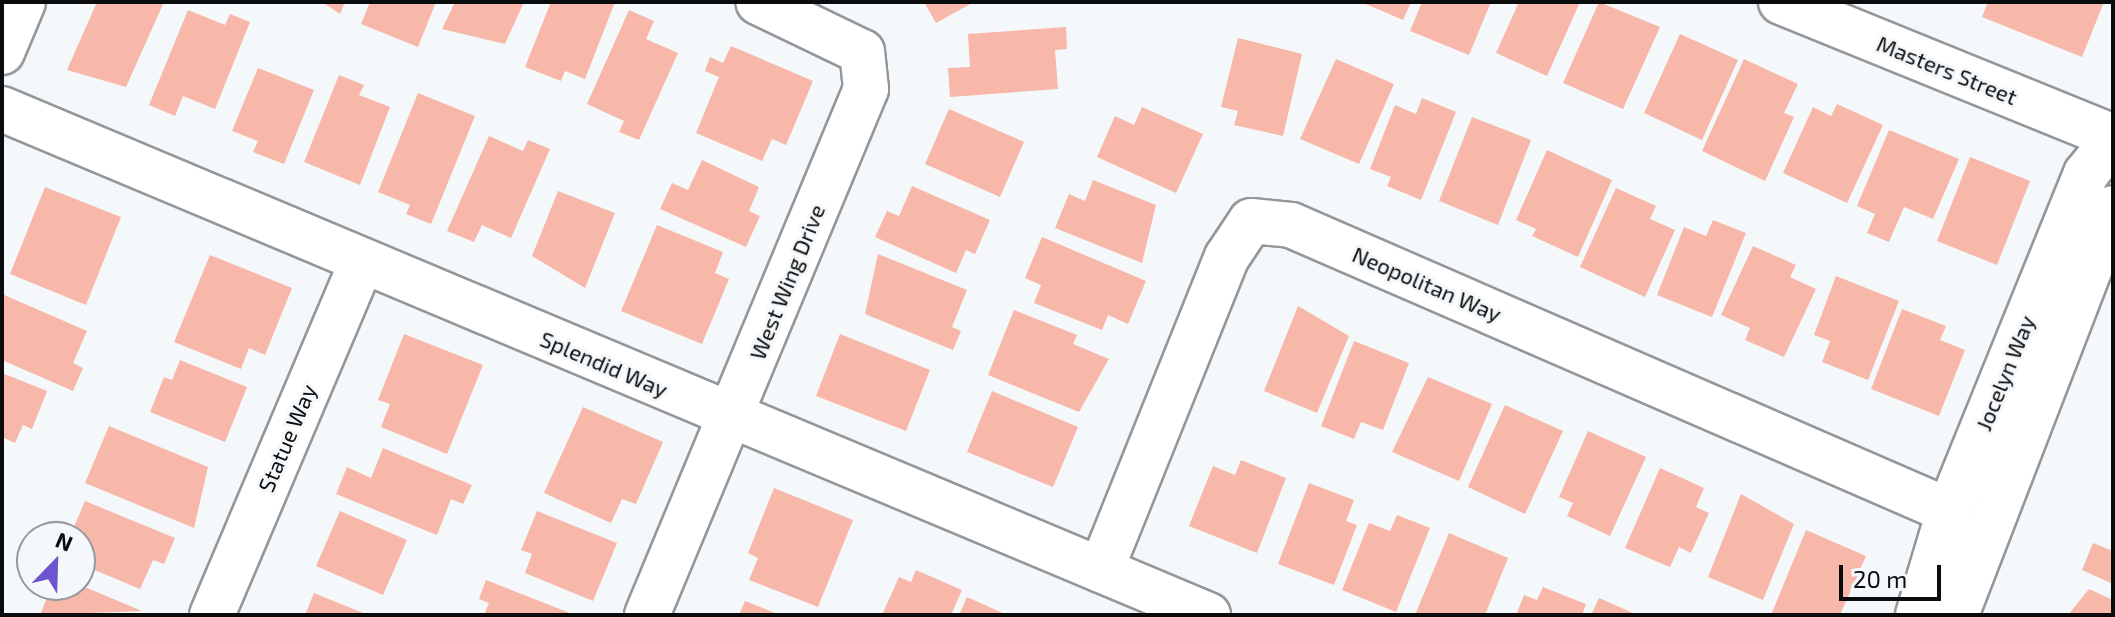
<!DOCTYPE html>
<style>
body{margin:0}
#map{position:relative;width:2115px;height:617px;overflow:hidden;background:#f5f8fa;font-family:"Exo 2",sans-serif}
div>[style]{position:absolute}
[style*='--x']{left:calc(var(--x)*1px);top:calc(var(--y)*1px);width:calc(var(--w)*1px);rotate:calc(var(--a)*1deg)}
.building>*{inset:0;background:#f7b8a9}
.roads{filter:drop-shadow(2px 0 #94979a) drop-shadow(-2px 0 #94979a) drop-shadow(0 2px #94979a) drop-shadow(0 -2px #94979a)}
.minor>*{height:44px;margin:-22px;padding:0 22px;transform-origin:22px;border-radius:22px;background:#fff}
span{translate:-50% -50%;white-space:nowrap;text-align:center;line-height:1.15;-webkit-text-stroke:6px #f5f8fa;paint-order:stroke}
.street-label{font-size:22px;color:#0b0c0d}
.frame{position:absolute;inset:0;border:4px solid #0b0c0d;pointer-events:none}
.north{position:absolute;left:16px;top:521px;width:80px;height:80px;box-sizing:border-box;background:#f5f8fa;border:2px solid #979a9b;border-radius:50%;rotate:23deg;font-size:22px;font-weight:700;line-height:32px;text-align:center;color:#0b0c0d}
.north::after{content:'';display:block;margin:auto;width:28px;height:36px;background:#6e55cf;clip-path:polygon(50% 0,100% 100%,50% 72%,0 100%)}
.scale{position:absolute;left:1839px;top:565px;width:102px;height:36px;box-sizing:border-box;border:4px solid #0b0c0d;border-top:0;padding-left:10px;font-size:24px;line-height:28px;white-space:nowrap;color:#0b0c0d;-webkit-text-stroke:6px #f5f8fa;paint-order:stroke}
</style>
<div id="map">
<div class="building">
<div style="clip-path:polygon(97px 2px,164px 2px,126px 87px,67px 70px)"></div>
<div style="clip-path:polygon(322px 2px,345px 2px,340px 14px)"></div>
<div style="clip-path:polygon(370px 2px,436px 2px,418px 47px,361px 24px)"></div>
<div style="clip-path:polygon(455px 2px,524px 2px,505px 44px,442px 29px)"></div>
<div style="clip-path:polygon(551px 2px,615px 2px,585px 79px,565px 71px,561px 81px,525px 67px)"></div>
<div style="clip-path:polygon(924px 2px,974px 2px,936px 23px)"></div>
<div style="clip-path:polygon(1361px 2px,1411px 2px,1403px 20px)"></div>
<div style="clip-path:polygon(1422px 2px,1491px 2px,1469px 55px,1410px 31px)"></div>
<div style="clip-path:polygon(1519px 2px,1580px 2px,1547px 76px,1496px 53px)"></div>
<div style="clip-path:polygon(1599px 2px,1660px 27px,1623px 109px,1563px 83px)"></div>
<div style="clip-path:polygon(1988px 2px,2104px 2px,2082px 57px,1982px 17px)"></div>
<div style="clip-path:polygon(188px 10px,225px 25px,230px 14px,250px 22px,215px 109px,183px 96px,175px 116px,149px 105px)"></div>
<div style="clip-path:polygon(629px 10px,654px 21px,646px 39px,678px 53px,639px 140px,619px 132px,624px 121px,587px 104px)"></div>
<div style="clip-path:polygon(1066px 27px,1067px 49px,1055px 50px,1058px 89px,950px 97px,948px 68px,970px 67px,968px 34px)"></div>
<div style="clip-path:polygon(1680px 34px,1738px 60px,1702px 140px,1644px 113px)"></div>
<div style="clip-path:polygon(1238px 38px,1302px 54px,1283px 136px,1234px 125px,1238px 111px,1221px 107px)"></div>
<div style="clip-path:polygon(731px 46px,813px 81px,786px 145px,772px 139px,762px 161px,696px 133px,719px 77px,705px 71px,710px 57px,723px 63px)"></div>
<div style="clip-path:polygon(1336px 59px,1394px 84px,1359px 164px,1300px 139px)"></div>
<div style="clip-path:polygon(1744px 59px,1798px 84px,1784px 113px,1794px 117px,1765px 181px,1702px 151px)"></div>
<div style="clip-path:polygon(258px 68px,314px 90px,284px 164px,253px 152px,258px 141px,232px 131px)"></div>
<div style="clip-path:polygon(339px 75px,364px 85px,359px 95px,390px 107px,360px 185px,304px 162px)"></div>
<div style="clip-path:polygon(418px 93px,475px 116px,431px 224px,406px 214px,410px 205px,378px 192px)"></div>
<div style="clip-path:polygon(1422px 98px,1456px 112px,1421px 200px,1387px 186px,1391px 177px,1370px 169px,1395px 105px,1416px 114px)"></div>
<div style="clip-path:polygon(1837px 104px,1883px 125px,1847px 203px,1783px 173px,1813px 107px,1831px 116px)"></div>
<div style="clip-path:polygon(1142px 107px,1203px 134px,1176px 193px,1097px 157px,1115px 116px,1134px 125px)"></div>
<div style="clip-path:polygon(949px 109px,1024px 142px,1000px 197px,925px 164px)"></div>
<div style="clip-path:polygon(1472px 117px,1531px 140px,1498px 225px,1439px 201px)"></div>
<div style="clip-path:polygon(1889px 130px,1959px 159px,1933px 219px,1904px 207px,1889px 242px,1867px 233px,1875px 214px,1857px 206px)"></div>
<div style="clip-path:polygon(489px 136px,523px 151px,528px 140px,550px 149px,511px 238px,482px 225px,474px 242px,447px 231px)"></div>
<div style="clip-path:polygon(1547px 150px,1612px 180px,1578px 257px,1532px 236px,1536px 229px,1516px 220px)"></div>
<div style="clip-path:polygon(1970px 157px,2030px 181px,1997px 265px,1937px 241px)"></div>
<div style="clip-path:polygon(702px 160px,759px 187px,749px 211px,760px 216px,746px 247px,660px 209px,672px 183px,688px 190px)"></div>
<div style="clip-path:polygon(1093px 180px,1156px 205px,1142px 263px,1055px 228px,1069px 194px,1085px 201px)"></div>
<div style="clip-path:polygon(912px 186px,990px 220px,975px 254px,966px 250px,956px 273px,875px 237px,887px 211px,899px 216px)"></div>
<div style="clip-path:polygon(45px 187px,121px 217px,86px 305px,10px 274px)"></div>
<div style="clip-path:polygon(1616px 188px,1656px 206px,1650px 219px,1675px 230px,1645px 297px,1580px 267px)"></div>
<div style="clip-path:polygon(558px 191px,615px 213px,585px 288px,532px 256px)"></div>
<div style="clip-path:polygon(1713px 220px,1746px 233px,1712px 317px,1657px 295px,1684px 227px,1706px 236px)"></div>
<div style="clip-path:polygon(657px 225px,723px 252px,715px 273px,729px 279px,702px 344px,621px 311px)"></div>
<div style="clip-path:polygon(1042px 237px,1146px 281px,1128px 324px,1108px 315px,1102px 330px,1034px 303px,1041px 285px,1025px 278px)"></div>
<div style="clip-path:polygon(1753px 246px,1796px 265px,1790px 277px,1816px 289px,1784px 357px,1745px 340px,1750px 328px,1721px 315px)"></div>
<div style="clip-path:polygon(878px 254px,967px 290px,952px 327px,961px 331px,953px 350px,865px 314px)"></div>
<div style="clip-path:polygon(210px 255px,292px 288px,265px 355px,249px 348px,241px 369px,174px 342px)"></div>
<div style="clip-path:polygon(1836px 276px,1899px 301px,1868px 380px,1822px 362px,1830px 341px,1814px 335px)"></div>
<div style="clip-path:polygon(2px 294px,87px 331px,73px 363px,83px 368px,73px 391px,2px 360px)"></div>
<div style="clip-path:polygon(1298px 306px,1349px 336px,1317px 413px,1264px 391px)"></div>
<div style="clip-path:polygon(1902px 309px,1946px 326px,1940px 340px,1965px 350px,1939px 416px,1871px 389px)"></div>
<div style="clip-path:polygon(1014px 310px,1077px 335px,1073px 344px,1109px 359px,1079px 412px,988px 375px)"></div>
<div style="clip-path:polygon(404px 334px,483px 365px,447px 454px,381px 427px,390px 404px,378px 400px)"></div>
<div style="clip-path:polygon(840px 334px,930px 370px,906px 431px,816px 396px)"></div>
<div style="clip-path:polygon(1354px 341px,1409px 363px,1383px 430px,1361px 422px,1354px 439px,1321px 426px)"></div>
<div style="clip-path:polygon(180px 360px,247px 387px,225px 442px,150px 412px,164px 377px,172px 380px)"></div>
<div style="clip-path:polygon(2px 373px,47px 391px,32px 429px,23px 425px,15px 443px,2px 437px)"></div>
<div style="clip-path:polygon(1428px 377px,1492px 404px,1459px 481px,1392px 452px)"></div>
<div style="clip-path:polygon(992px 391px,1078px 427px,1053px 487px,967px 452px)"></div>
<div style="clip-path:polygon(1505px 405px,1563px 431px,1525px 514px,1468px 487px)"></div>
<div style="clip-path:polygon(583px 407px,663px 442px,636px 504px,622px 499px,611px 523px,544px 493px)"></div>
<div style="clip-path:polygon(109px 426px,208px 467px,194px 528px,85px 483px)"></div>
<div style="clip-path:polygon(1588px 431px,1646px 457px,1610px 536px,1567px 516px,1573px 503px,1559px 497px)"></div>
<div style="clip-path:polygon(383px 448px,472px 485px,463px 504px,451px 499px,437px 535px,336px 494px,347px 467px,371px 478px)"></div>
<div style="clip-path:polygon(1241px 460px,1286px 478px,1257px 553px,1189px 526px,1213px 466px,1235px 475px)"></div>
<div style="clip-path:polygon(1660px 468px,1704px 488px,1696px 507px,1709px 513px,1691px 553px,1679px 547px,1670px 567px,1625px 548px)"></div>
<div style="clip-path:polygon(1309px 483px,1354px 500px,1346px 521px,1357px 525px,1334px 585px,1278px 564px)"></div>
<div style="clip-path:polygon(774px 488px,853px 520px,818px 607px,749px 580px,758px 558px,748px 553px)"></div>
<div style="clip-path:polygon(1741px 494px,1794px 524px,1763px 600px,1708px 577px)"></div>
<div style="clip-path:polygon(85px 501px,175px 538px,164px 564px,153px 560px,140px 589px,80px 564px,80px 537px,58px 537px,70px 536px)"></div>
<div style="clip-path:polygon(340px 511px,407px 540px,383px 595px,316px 566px)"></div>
<div style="clip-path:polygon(537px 511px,617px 543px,593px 601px,525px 573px,532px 554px,521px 550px)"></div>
<div style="clip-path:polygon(1397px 515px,1430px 528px,1396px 612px,1342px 590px,1369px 523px,1390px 531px)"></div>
<div style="clip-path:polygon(1806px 530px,1866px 556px,1840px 615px,1771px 615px)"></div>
<div style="clip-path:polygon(1449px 533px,1508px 558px,1485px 615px,1415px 615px)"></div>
<div style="clip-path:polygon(2093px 543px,2113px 551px,2113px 584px,2082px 570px)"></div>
<div style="clip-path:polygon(916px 570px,962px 590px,951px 615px,882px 615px,899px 577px,911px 582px)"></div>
<div style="clip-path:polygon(486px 580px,575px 615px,484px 615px,489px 603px,479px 599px)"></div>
<div style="clip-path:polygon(52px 585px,80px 585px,142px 611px,40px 615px)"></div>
<div style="clip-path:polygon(1543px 587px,1586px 604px,1582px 615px,1516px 615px,1524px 595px,1537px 600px)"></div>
<div style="clip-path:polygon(2089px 589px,2113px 600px,2113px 615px,2068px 615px)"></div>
<div style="clip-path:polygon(314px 593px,368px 615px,305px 615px)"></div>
<div style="clip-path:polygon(967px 597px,1007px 615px,959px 615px)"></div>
<div style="clip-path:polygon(1599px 598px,1633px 613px,1632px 615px,1591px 615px)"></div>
<div style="clip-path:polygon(745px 601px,780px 615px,739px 615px)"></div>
</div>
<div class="roads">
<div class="minor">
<div style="--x:1781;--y:2;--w:358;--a:22.1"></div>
<div style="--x:2;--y:52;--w:54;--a:-67.2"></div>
<div style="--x:2;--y:109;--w:1308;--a:22.76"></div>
<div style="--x:1101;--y:570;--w:337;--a:-68.1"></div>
<div style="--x:1227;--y:257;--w:43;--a:-56.3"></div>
<div style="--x:1251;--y:221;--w:40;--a:5.7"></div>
<div style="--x:1291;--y:225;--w:717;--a:23.49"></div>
<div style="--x:212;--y:615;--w:384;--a:-67"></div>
<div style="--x:647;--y:615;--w:570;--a:-67.4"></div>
<div style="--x:866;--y:89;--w:37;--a:-96"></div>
<div style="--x:862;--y:52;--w:115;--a:-154.3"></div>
<div style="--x:1918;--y:615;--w:109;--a:-73.4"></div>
<div style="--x:1949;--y:511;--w:364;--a:-67.9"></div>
<div style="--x:2086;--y:174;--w:43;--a:-51.5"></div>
<div style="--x:1956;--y:615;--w:436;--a:-68.9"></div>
</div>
</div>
<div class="street-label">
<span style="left:1947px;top:70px;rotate:22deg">Masters Street</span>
<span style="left:787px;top:282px;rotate:-68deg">West Wing Drive</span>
<span style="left:1427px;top:284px;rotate:23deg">Neopolitan Way</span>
<span style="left:604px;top:364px;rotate:23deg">Splendid Way</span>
<span style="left:2005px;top:373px;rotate:-68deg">Jocelyn Way</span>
<span style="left:287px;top:438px;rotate:-67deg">Statue Way</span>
</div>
<div class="frame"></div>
<div class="north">N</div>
<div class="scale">20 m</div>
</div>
